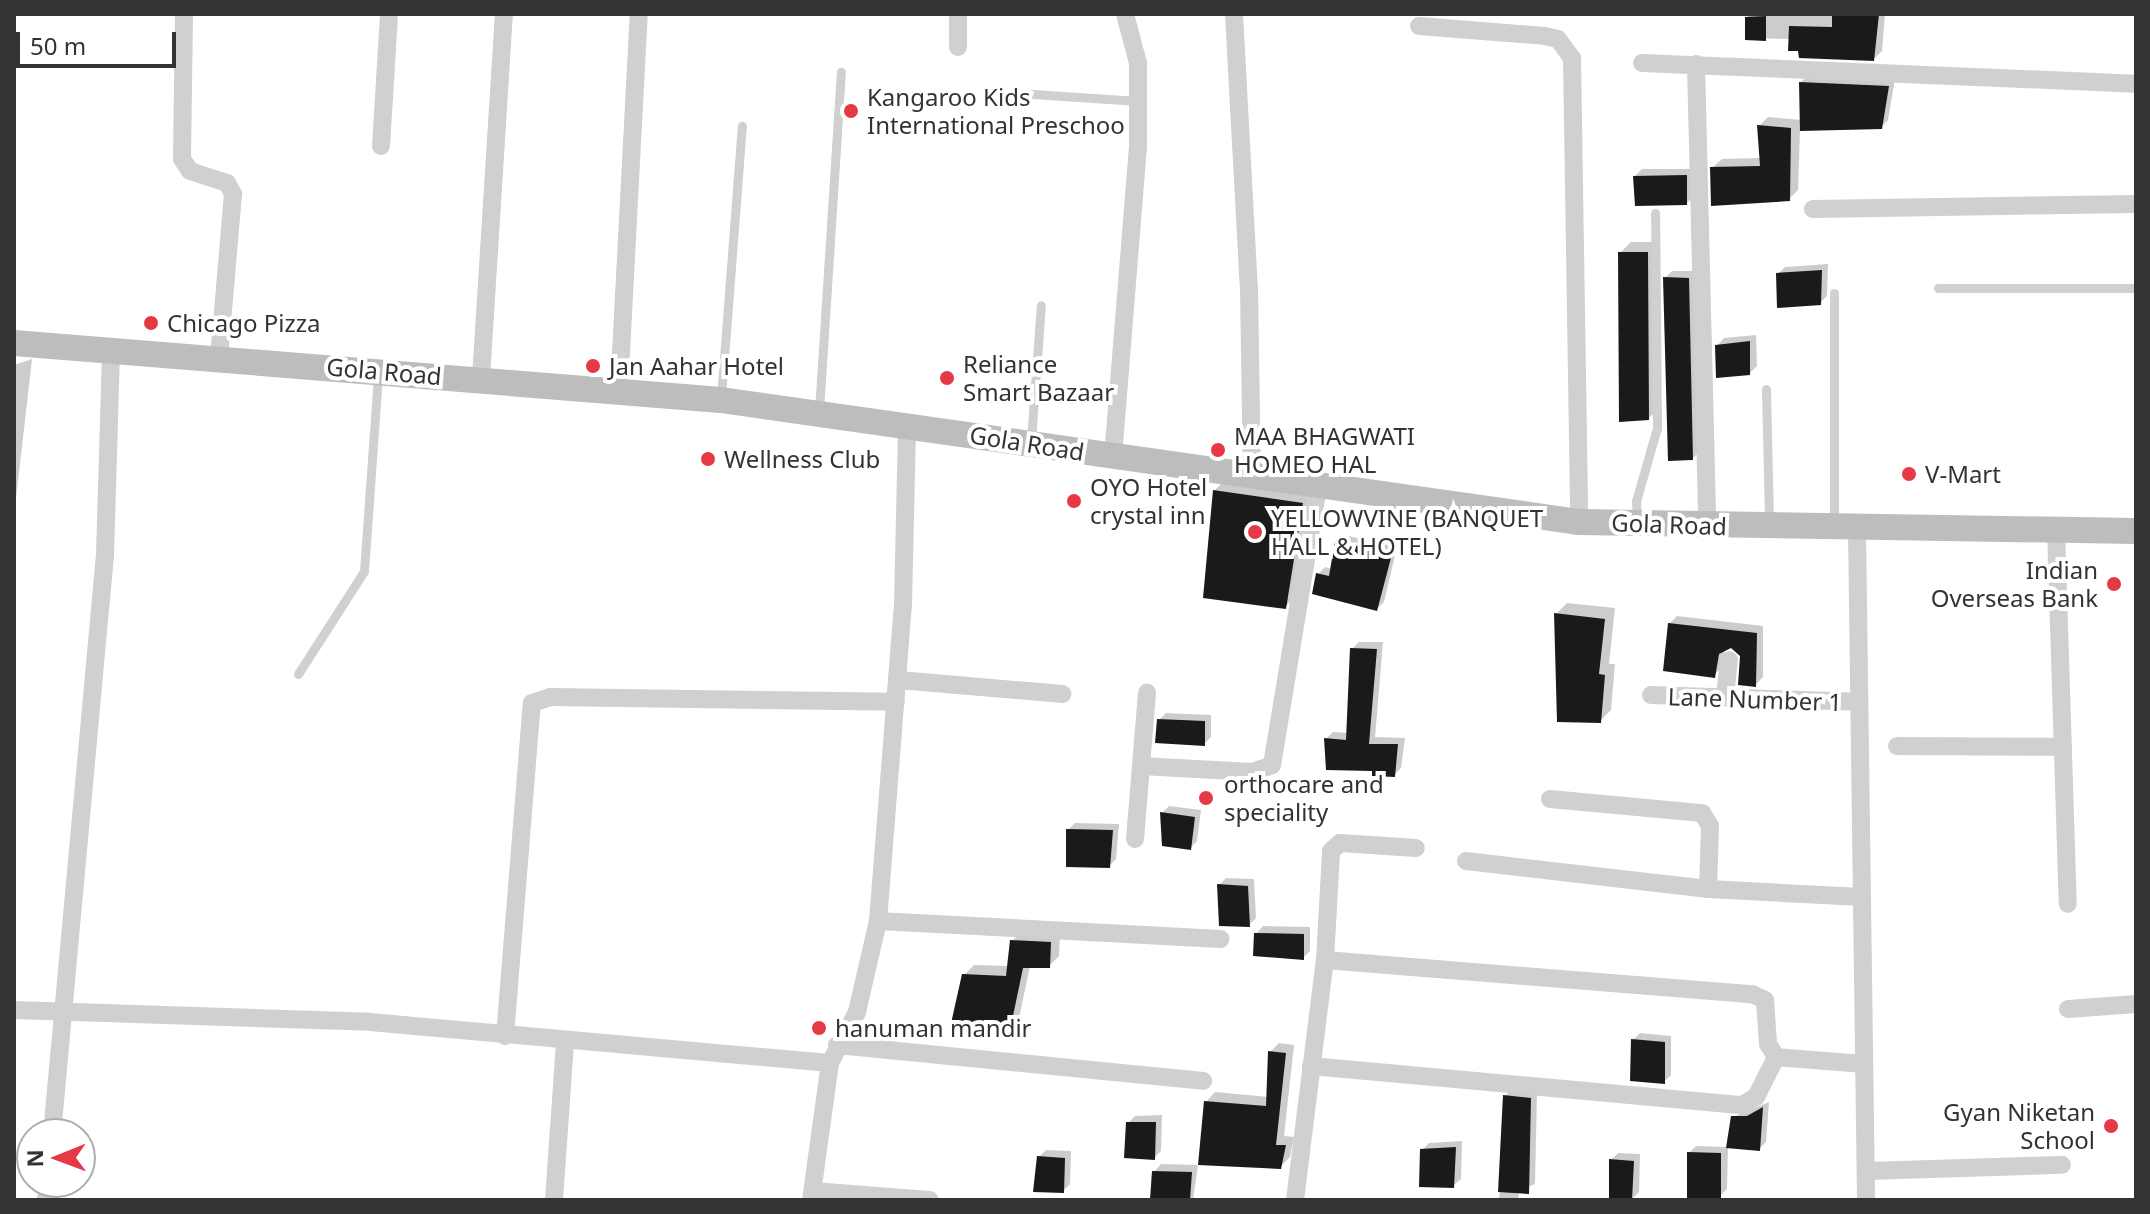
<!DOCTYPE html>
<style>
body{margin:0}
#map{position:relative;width:2150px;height:1214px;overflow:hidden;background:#fff;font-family:"Noto Sans",sans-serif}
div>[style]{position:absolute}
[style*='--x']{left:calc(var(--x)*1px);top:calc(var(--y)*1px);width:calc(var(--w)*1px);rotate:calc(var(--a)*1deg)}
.shadow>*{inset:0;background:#0003}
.building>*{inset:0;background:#1a1a1a}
.lane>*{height:9px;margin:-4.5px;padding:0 4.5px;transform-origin:4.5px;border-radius:4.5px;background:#d0d0d0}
.street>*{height:18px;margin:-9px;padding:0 9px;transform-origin:9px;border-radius:9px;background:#d0d0d0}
.secondary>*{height:26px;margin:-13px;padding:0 13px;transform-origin:13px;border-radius:13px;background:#bdbdbd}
.dots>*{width:22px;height:22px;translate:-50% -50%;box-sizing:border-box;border:4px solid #fff;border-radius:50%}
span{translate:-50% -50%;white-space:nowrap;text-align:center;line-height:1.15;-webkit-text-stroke:8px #fff;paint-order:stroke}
.poi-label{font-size:24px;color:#333}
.left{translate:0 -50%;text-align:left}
.right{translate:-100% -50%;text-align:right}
.street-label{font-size:24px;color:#333}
.frame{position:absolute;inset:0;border:16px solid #333;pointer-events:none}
.north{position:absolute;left:16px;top:1118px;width:80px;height:80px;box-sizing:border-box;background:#fff;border:2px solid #adadad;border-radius:50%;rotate:269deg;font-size:22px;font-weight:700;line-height:32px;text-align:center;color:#333}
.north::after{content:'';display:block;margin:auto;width:28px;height:36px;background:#e63946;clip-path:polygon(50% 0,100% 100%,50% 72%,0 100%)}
.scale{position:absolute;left:16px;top:32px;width:160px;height:36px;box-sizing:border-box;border:4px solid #333;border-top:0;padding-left:10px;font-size:24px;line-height:28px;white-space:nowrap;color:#333;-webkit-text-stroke:6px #fff;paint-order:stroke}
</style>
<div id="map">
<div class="shadow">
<div style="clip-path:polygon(1748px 14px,1885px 14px,1882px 51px,1874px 59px,1800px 50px,1790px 39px,1747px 38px)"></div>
<div style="clip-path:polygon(1808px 75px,1895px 79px,1888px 120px,1881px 127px,1800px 129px,1798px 190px,1789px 199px,1712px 168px,1722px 159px,1761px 158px,1759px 126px,1768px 117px,1802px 120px,1801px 82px)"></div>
<div style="clip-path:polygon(1642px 169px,1693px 169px,1694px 196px,1687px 203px,1635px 176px)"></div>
<div style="clip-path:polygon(1631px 242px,1658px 242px,1660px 407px,1649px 418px,1620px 253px)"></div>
<div style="clip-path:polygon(1828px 264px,1827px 296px,1820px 303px,1778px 274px,1785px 267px)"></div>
<div style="clip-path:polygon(1672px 271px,1695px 271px,1700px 451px,1693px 458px,1665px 278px)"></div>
<div style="clip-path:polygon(1756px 335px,1757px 366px,1750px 373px,1717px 346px,1724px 338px)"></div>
<div style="clip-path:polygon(32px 359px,14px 516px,14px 365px)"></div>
<div style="clip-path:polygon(1229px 476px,1317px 488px,1300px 592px,1285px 607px,1214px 491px)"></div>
<div style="clip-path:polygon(1344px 535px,1397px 547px,1384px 602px,1377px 609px,1318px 574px,1325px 567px,1332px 569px,1337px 542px)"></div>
<div style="clip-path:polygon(1567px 603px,1615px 608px,1609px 664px,1615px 664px,1611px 710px,1600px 721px,1556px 614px)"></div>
<div style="clip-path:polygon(1677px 616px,1763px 626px,1763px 677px,1756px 684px,1742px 655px,1731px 646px,1725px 649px,1721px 668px,1714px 675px,1669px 624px)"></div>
<div style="clip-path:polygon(1359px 642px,1383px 642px,1375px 737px,1405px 738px,1401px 768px,1394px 775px,1326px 739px,1333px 732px,1348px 733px,1352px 649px)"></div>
<div style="clip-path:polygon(1166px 713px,1211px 715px,1211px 737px,1204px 744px,1159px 720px)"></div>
<div style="clip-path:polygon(1169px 806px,1201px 810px,1197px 841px,1190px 848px,1162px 813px)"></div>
<div style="clip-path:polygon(1075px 823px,1119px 824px,1116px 859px,1109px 866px,1068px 830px)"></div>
<div style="clip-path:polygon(1226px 878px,1254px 879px,1256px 918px,1249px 925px,1219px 885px)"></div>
<div style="clip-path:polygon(1263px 926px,1310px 927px,1310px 951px,1303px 958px,1256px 934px)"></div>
<div style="clip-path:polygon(1022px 931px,1060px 933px,1059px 956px,1049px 966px,1030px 966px,1018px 1023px,1008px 1032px,964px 975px,974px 965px,1009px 966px,1012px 941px)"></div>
<div style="clip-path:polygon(1640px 1033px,1671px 1036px,1671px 1075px,1664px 1082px,1633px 1040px)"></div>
<div style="clip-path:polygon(1279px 1043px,1294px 1045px,1284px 1136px,1294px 1137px,1290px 1157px,1280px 1167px,1206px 1102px,1215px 1092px,1269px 1097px,1270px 1052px)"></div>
<div style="clip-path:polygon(1512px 1089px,1537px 1092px,1535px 1184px,1519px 1191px,1518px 1200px,1499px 1200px,1505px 1096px)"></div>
<div style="clip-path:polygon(1769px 1102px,1766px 1142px,1759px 1149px,1733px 1117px)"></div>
<div style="clip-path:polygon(1162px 1115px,1161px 1151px,1154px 1158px,1128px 1123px,1135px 1116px)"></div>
<div style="clip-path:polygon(1462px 1141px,1461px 1179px,1453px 1186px,1422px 1150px,1429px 1143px)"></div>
<div style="clip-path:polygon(1696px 1146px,1728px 1147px,1727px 1189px,1720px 1196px,1689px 1153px)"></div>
<div style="clip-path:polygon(1046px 1150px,1071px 1151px,1070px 1184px,1063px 1191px,1039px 1157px)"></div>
<div style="clip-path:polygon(1618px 1153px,1640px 1154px,1639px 1192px,1632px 1199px,1611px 1160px)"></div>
<div style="clip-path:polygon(1161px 1164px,1198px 1165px,1193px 1200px,1152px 1200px,1154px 1172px)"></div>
</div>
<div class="building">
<div style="clip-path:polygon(1832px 14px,1879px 14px,1874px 61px,1799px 58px,1798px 51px,1788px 51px,1789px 26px,1832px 27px)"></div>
<div style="clip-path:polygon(1766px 16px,1766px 41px,1745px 40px,1745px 17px)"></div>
<div style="clip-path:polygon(1799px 82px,1889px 86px,1882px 129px,1800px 131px)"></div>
<div style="clip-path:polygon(1757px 125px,1791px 128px,1790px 201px,1711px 206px,1710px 167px,1760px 166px)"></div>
<div style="clip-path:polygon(1687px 175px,1687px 205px,1635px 206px,1633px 176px)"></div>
<div style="clip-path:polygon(1618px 252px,1648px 252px,1649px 420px,1619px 422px)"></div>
<div style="clip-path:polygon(1822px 270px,1821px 305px,1777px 308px,1776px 273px)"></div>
<div style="clip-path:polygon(1663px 277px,1689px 278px,1693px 460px,1668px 461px)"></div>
<div style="clip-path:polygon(1750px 341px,1750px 375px,1716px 378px,1715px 345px)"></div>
<div style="clip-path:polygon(1213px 490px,1303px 503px,1286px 609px,1203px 598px)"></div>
<div style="clip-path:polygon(1335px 541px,1392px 554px,1377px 611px,1312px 594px,1316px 573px,1329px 576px)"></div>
<div style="clip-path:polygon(1554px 613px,1605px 619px,1599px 674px,1605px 675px,1601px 723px,1557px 722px)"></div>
<div style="clip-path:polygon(1668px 623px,1757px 633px,1756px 687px,1738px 685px,1740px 656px,1731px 648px,1719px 654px,1715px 678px,1663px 671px)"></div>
<div style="clip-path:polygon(1350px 648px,1377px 649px,1369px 744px,1398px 744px,1395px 777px,1372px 776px,1372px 771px,1326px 770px,1324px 738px,1346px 740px)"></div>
<div style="clip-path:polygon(1157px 719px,1205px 721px,1205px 746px,1155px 743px)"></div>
<div style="clip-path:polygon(1160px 812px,1195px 817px,1191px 850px,1162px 846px)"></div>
<div style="clip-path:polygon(1066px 829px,1113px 830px,1110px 868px,1066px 867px)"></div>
<div style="clip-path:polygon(1217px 884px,1248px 886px,1250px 927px,1219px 926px)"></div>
<div style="clip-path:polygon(1254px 933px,1304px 934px,1304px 960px,1253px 956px)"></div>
<div style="clip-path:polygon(1010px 940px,1051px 942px,1050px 968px,1023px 968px,1009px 1035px,950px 1028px,962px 974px,1006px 976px)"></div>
<div style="clip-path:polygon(1631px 1039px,1665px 1042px,1665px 1084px,1630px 1081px)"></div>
<div style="clip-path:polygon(1268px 1051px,1286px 1053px,1276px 1145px,1286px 1145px,1281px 1169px,1198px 1165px,1204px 1101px,1266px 1106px)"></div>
<div style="clip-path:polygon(1503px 1095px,1531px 1098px,1529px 1194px,1498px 1192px)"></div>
<div style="clip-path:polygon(1763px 1107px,1760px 1151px,1726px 1148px,1731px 1116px,1747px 1116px)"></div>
<div style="clip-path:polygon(1126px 1122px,1156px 1122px,1155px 1160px,1124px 1158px)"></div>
<div style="clip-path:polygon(1456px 1147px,1454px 1188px,1419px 1187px,1420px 1149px)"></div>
<div style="clip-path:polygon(1687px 1152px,1721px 1153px,1721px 1198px,1687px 1198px)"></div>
<div style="clip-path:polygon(1037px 1156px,1065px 1158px,1064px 1193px,1033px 1192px)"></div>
<div style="clip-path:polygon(1609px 1159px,1634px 1161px,1632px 1200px,1609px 1200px)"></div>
<div style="clip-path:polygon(1152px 1171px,1192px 1172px,1190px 1200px,1150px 1200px)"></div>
</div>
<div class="lane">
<div style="--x:1017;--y:93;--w:122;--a:3.8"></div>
<div style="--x:1938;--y:288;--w:198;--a:0"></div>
<div style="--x:1766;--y:389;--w:135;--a:88.7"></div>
<div style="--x:721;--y:397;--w:272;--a:-85.6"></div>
<div style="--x:819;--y:411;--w:340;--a:-86.3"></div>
<div style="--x:1031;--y:440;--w:135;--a:-85.8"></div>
<div style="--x:1637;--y:519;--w:18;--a:-93"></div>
<div style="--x:1636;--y:501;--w:76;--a:-74"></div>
<div style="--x:1657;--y:428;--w:215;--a:-90.5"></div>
<div style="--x:1834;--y:525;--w:232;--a:-90"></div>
<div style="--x:298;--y:674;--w:122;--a:-57.3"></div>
<div style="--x:364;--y:571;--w:197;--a:-85.9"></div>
</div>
<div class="street">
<div style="--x:184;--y:14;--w:145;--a:90.8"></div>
<div style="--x:182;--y:159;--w:14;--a:56"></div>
<div style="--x:190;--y:171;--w:39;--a:18"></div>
<div style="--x:227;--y:183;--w:13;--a:61"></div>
<div style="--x:233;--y:194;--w:164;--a:94.9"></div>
<div style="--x:958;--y:14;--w:33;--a:90"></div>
<div style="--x:1234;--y:14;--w:274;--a:86.9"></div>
<div style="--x:1249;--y:288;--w:189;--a:89.1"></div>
<div style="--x:1419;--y:26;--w:126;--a:4.5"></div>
<div style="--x:1545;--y:36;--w:13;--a:13"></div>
<div style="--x:1558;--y:39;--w:24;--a:54"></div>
<div style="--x:1572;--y:58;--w:464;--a:89.1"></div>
<div style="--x:1642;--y:63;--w:494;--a:2.4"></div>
<div style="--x:1696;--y:64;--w:461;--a:88.6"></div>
<div style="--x:381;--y:146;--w:132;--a:-86.5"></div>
<div style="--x:1813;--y:209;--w:323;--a:-0.9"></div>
<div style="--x:481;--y:378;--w:365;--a:-86.4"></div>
<div style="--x:619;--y:391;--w:378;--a:-87"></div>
<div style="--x:1113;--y:457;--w:310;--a:-85.4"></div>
<div style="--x:1138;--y:148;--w:85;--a:-90"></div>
<div style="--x:1138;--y:63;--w:51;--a:-104.9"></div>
<div style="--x:1857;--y:529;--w:671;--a:89.23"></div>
<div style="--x:2056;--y:530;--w:374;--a:88.2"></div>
<div style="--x:899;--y:680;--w:164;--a:4.9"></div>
<div style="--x:1651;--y:695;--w:207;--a:1.9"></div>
<div style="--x:1725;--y:697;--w:37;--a:-84"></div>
<div style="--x:1897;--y:746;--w:166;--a:0.3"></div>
<div style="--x:1141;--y:766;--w:111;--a:3.1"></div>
<div style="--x:1252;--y:772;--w:21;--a:-19"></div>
<div style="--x:1272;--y:765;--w:282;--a:-80.6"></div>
<div style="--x:1550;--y:799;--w:153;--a:5.3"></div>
<div style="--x:1702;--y:813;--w:15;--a:58"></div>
<div style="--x:1710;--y:826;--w:63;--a:91.8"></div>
<div style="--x:1135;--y:839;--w:147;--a:-85.3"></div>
<div style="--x:1466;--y:861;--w:244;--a:6.6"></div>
<div style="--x:1708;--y:889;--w:154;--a:3"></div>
<div style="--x:878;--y:921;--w:343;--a:3"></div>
<div style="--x:1325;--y:960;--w:428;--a:4.6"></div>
<div style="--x:1752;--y:994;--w:14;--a:25"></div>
<div style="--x:1765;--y:1000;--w:44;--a:86.1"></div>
<div style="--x:1768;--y:1044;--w:15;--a:58"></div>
<div style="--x:1776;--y:1057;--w:88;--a:4.5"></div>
<div style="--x:2068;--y:1009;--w:68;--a:-4.2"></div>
<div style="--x:14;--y:1010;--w:356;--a:1.9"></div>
<div style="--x:370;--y:1022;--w:462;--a:5.1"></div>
<div style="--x:505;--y:1036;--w:334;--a:-85.4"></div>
<div style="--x:532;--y:703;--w:19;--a:-18"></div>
<div style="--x:550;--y:697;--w:346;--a:0.8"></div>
<div style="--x:837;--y:1045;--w:368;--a:5.6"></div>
<div style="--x:1311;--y:1066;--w:433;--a:5.2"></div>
<div style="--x:1742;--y:1105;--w:16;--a:-30"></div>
<div style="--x:1756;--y:1097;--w:45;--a:-63.4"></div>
<div style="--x:52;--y:1134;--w:581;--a:-84.77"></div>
<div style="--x:105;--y:555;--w:206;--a:-88.3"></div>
<div style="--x:1867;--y:1171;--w:195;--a:-1.8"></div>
<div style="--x:813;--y:1191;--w:117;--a:4.4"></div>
<div style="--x:46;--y:1200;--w:18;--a:-84"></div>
<div style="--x:554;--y:1200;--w:158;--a:-86"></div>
<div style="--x:811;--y:1200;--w:138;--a:-82.1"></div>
<div style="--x:830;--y:1063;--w:58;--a:-62.1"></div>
<div style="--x:857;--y:1012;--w:93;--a:-77"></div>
<div style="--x:878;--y:921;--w:317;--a:-85.5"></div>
<div style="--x:903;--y:605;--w:182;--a:-88.7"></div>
<div style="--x:1295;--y:1200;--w:242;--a:-82.9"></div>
<div style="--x:1325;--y:960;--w:109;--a:-86.8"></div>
<div style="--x:1331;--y:851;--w:12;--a:-42"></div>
<div style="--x:1340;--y:843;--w:76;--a:3.8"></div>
</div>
<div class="secondary">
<div style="--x:14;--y:343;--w:709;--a:4.61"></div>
<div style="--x:721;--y:400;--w:867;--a:8.09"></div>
<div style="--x:1579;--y:522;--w:557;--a:0.93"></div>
</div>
<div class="dots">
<div style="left:851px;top:111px;background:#e63946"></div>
<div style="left:151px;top:323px;background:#e63946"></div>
<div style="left:593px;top:366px;background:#e63946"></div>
<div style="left:947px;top:378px;background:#e63946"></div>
<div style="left:1218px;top:450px;background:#e63946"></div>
<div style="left:708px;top:459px;background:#e63946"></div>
<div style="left:1909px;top:474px;background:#e63946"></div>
<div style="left:1074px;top:501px;background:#e63946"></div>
<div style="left:1255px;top:532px;background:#e63946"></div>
<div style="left:2114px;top:584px;background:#e63946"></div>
<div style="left:1206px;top:798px;background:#e63946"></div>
<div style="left:819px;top:1028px;background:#e63946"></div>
<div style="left:2111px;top:1126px;background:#e63946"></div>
</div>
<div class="poi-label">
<span class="left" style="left:867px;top:111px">Kangaroo Kids<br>International Preschoo</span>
<span class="left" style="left:167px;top:323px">Chicago Pizza</span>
<span class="left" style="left:963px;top:378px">Reliance<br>Smart Bazaar</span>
<span class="left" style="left:609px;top:366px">Jan Aahar Hotel</span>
<span class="left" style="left:1234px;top:450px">MAA BHAGWATI<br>HOMEO HAL</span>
<span class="left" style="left:724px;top:459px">Wellness Club</span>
<span class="left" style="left:1925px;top:474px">V-Mart</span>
<span class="left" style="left:1090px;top:501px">OYO Hotel<br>crystal inn</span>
<span class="left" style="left:1271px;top:532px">YELLOWVINE (BANQUET<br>HALL &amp; HOTEL)</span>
<span class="right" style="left:2098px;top:584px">Indian<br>Overseas Bank</span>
<span class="left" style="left:1224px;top:798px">orthocare and<br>speciality</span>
<span class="left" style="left:835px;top:1028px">hanuman mandir</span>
<span class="right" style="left:2095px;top:1126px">Gyan Niketan<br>School</span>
</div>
<div class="street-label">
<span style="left:384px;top:371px;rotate:5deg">Gola Road</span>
<span style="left:1027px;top:443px;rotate:9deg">Gola Road</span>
<span style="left:1669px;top:524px;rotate:2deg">Gola Road</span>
<span style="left:1755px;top:699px;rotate:2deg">Lane Number 1</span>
</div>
<div class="frame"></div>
<div class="north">N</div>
<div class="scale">50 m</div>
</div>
